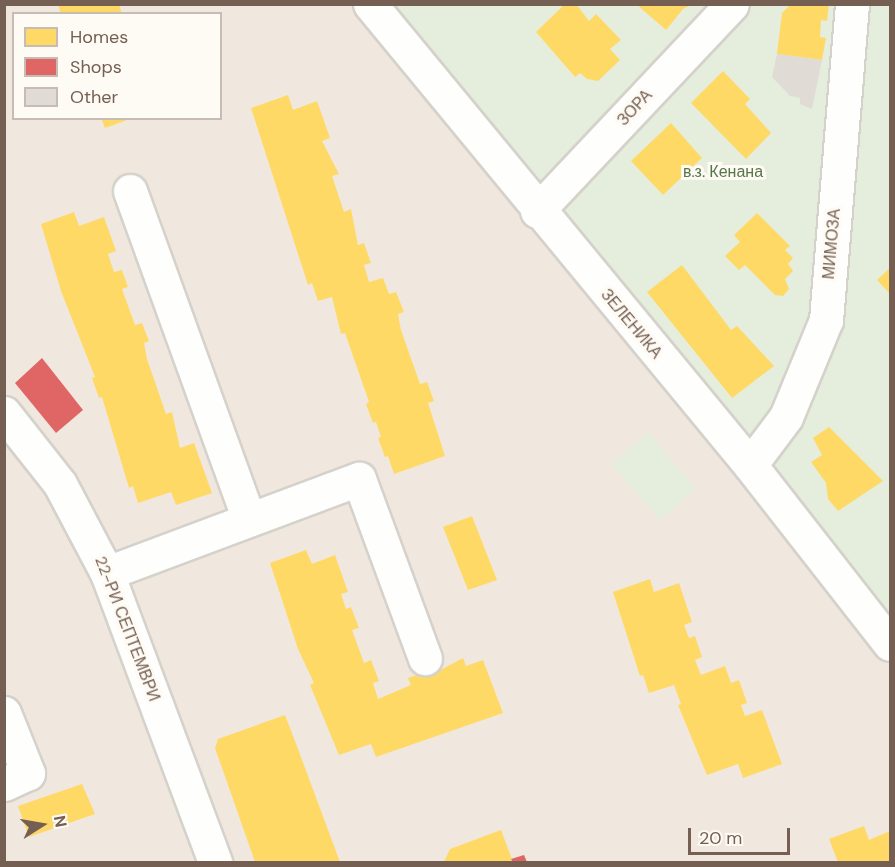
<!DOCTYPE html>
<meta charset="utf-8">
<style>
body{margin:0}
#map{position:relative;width:895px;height:867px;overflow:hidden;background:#f8f5f0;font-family:"DM Sans",sans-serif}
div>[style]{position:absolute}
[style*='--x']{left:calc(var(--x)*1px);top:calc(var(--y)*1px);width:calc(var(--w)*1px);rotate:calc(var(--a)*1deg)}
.residential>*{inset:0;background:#f0e8df}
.green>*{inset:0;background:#e5eedc}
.homes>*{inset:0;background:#ffd966}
.shops>*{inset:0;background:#e06666}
.building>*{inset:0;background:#e1dbd6}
.roads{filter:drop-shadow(2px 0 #d5d1cb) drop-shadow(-2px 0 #d5d1cb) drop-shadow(0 2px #d5d1cb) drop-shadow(0 -2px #d5d1cb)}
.minor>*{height:33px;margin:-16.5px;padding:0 16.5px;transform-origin:16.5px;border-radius:16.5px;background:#fefefd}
span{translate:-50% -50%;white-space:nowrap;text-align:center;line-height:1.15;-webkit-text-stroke:6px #fefaf4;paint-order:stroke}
.street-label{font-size:16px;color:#745f52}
.park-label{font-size:16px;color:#56784b}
.frame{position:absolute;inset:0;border:6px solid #745f52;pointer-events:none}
.legend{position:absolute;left:12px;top:12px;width:210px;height:108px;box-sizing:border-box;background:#fefaf4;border:2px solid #c7bcb3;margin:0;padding:8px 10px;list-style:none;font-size:18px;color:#745f52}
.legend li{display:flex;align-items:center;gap:12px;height:30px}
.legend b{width:30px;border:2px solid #c7bcb3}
.north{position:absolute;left:12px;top:795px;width:60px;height:60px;-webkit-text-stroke:4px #fefaf4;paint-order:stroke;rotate:79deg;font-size:16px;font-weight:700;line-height:24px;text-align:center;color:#745f52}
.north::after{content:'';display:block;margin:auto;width:21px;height:27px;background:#745f52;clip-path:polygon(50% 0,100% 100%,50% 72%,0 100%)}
.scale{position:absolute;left:688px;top:828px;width:102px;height:27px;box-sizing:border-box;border:3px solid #745f52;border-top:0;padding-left:8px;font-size:18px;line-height:21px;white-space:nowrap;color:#745f52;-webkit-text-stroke:4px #fefaf4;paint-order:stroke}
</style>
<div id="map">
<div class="residential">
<div style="clip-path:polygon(evenodd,5px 5px,370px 5px,890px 646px,890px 862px,5px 862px,5px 5px,14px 14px,220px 14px,220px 118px,14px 118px,14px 14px)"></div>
</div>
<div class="green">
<div style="clip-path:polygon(370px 5px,890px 5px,890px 646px)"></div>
<div style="clip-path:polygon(648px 432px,696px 489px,659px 520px,611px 464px)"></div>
</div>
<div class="homes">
<div style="clip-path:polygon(58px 4px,119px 4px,122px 14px,61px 14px)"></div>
<div style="clip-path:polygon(565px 4px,576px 4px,589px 21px,596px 14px,621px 40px,610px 49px,620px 60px,598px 81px,587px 79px,580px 73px,575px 77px,536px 32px)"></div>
<div style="clip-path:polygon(636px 4px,693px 4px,683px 9px,666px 30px)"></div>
<div style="clip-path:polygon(791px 4px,829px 4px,827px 21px,821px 20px,820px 37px,826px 38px,822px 60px,777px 54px,782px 13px)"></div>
<div style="clip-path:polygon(723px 71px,750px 99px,745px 104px,771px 133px,746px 159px,691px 103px)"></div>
<div style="clip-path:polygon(288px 95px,293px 110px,317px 101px,330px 138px,322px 141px,339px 174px,332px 176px,344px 212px,351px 209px,358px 245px,364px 243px,371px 263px,364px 265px,369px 282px,383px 278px,389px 294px,396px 292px,404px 312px,398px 314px,401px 330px,420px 384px,427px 382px,434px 401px,428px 403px,445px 456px,394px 474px,388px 456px,385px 457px,378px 438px,381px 437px,376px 422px,373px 423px,366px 404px,369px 402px,345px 333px,341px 334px,332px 297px,318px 301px,312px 283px,308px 285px,251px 108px)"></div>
<div style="clip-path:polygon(101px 118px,130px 118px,130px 119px,105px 128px)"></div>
<div style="clip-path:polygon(671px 123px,702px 158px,663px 195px,631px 161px)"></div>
<div style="clip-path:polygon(74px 212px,79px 226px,104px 217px,116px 251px,108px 254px,114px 272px,122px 270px,128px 287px,122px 289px,135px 325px,142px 323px,149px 341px,144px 343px,147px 359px,166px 414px,172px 412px,180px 448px,194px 443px,212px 493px,176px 505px,171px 492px,138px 503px,133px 486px,129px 488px,102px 397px,99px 398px,92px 378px,95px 377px,61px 291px,41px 224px)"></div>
<div style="clip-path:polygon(757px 213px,790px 246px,785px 250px,793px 258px,788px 264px,793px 271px,785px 279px,789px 289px,783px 296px,775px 295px,745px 265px,739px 270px,725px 256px,740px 242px,734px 235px)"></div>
<div style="clip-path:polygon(682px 265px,731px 330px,737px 326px,774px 366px,732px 398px,647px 292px)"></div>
<div style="clip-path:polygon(890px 268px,890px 294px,877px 280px)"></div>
<div style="clip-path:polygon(829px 427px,883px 481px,838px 511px,828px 499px,826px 483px,811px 462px,822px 455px,813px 438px)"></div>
<div style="clip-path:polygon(472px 516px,497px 580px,468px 590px,443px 527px)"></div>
<div style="clip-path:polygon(306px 550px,312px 564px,335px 555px,348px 592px,341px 594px,346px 609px,351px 607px,359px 628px,352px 630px,364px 663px,371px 660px,379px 681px,373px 683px,378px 699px,411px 685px,408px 678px,429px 671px,431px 675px,463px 658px,466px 666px,483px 660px,503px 713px,376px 757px,371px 744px,339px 755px,310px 685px,314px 683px,298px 649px,270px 563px)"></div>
<div style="clip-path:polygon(650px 579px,654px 592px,679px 583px,692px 622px,684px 625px,689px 638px,695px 636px,702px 657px,695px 660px,701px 675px,725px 666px,731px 683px,739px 680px,747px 703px,741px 705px,745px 716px,762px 710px,782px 764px,743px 778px,738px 764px,707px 775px,678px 705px,681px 704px,674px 685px,649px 693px,643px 675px,640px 676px,613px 592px)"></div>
<div style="clip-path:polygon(285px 715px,298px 749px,340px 862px,255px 862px,215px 748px,218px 739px)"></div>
<div style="clip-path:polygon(82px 784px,95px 814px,29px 837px,18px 806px)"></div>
<div style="clip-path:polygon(864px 826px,869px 840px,890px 831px,890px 862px,838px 862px,829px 839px)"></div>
<div style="clip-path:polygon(501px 830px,513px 862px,444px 862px,450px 849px)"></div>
</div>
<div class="shops">
<div style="clip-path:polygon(42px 358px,83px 410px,56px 433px,15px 383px)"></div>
<div style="clip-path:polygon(524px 855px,527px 862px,513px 862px,511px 859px)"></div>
</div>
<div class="building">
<div style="clip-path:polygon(777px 54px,822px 60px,812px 109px,800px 104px,800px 98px,790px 96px,772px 77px)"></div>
</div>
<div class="roads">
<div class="minor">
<div style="--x:370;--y:4;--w:597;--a:50.5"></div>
<div style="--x:750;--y:465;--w:227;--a:52"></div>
<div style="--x:130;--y:191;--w:349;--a:70.1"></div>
<div style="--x:537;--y:211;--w:284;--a:-46.7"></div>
<div style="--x:4;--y:413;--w:90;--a:51.7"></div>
<div style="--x:60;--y:484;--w:101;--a:62.2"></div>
<div style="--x:107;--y:573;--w:309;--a:69.5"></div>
<div style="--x:750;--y:465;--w:60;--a:-53.1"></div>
<div style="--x:786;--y:417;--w:105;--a:-67.6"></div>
<div style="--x:826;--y:320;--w:317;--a:-85.3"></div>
<div style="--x:107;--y:573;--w:269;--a:-20.5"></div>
<div style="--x:359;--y:479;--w:191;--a:69.8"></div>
<div style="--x:4;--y:713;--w:65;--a:68.2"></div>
<div style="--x:28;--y:773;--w:26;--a:155"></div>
</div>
</div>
<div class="street-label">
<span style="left:635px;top:108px;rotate:-47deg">ЗОРА</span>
<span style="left:832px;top:244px;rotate:-85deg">МИМОЗА</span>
<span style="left:631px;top:324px;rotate:50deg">ЗЕЛЕНИКА</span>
<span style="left:127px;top:629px;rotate:69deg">22-РИ СЕПТЕМВРИ</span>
</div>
<div class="park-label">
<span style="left:723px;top:172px">в.з. Кенана</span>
</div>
<div class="frame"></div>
<ul class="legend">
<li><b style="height:16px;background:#ffd966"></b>Homes</li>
<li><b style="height:16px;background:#e06666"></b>Shops</li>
<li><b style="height:16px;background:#e1dbd6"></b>Other</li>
</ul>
<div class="north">N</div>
<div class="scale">20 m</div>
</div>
